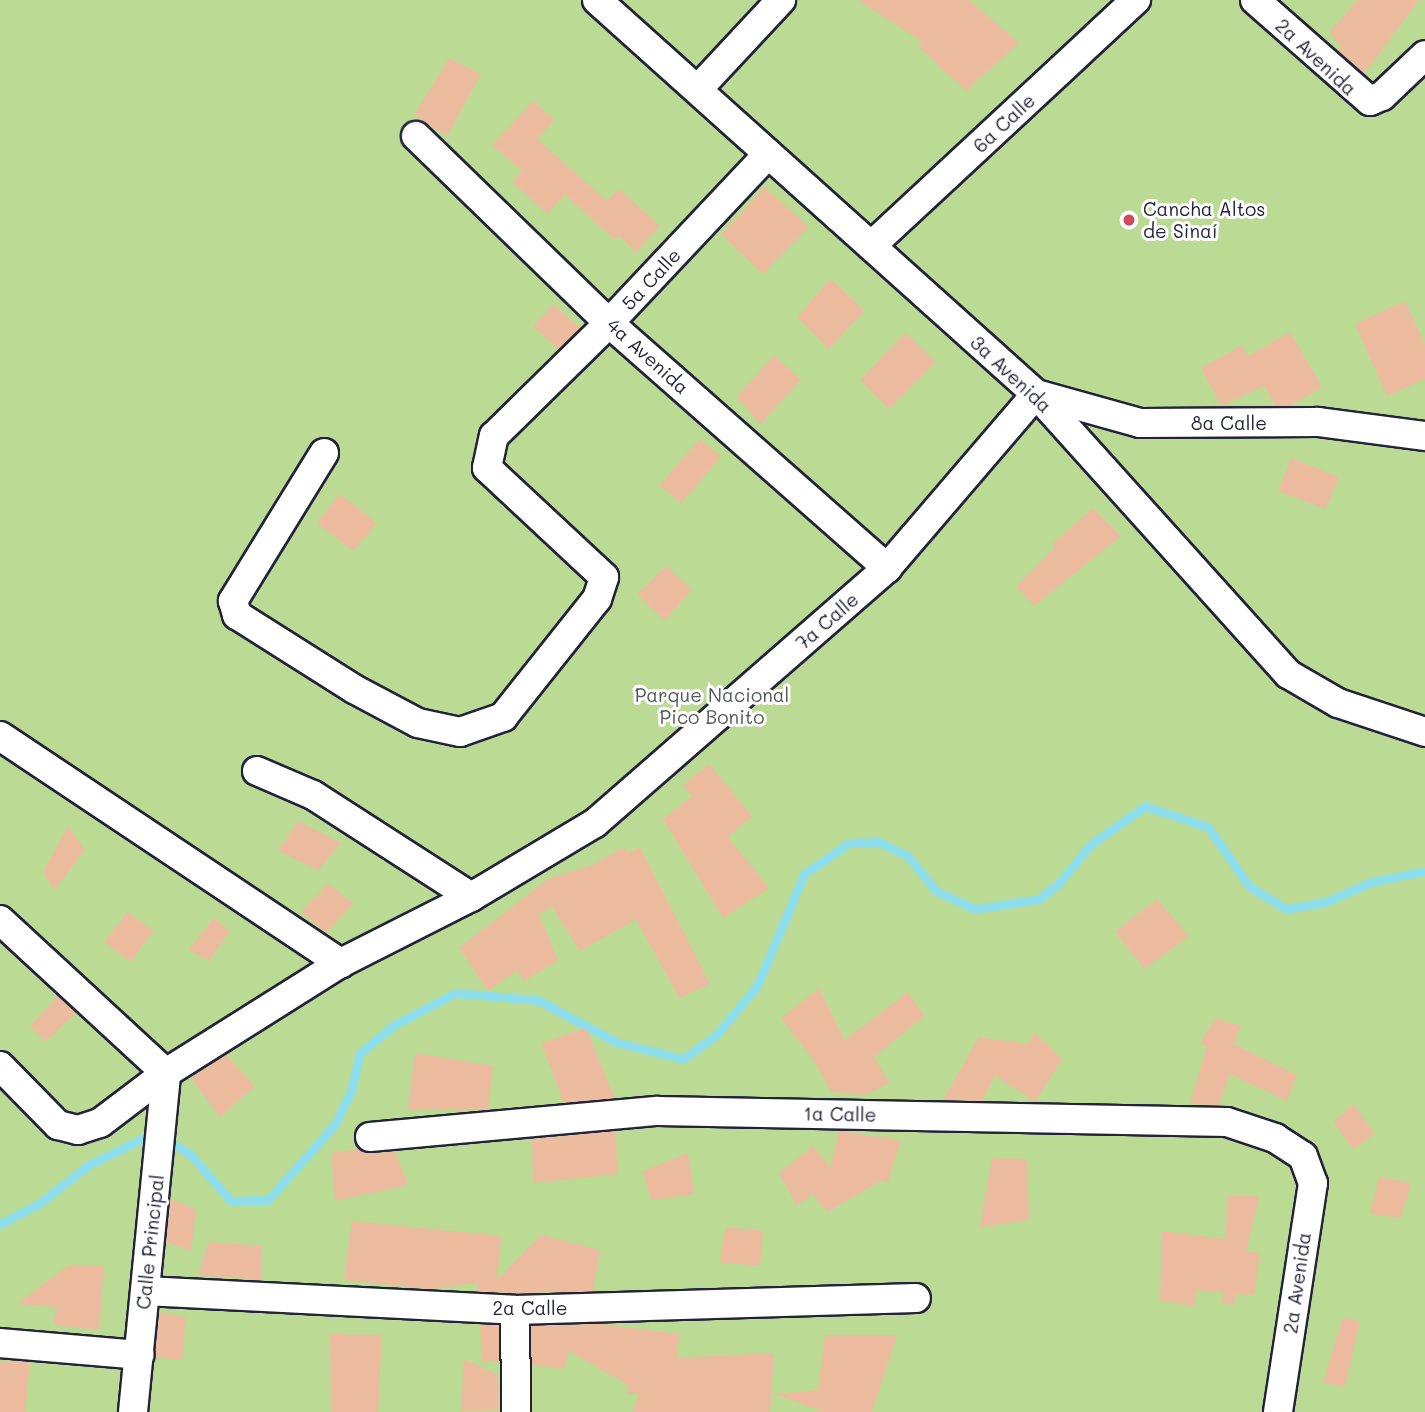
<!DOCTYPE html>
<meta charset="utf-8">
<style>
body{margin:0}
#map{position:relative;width:1425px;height:1412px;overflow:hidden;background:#fff;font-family:Mali,sans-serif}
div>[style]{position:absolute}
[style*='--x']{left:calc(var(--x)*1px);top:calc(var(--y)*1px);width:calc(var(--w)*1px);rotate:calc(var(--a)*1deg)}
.green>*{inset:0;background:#bbdb94}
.stream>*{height:9px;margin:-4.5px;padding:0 4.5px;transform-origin:4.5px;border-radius:4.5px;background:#8edeeb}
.building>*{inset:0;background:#edbc9e}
.roads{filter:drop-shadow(2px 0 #22223b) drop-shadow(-2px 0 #22223b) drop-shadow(0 2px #22223b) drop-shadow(0 -2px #22223b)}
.minor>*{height:28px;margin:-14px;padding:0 14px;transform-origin:14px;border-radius:14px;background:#fff}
.dots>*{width:19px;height:19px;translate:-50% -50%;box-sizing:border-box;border:4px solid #fff;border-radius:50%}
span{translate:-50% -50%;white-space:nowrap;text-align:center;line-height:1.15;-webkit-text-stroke:6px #fff;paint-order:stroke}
.street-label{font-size:19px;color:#22223b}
.poi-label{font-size:19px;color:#22223b}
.left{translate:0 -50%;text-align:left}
.park-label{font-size:19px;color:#505a56}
</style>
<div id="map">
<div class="green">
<div style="clip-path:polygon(0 0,1425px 0,1425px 1412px,0 1412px)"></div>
</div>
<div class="stream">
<div style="--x:0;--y:1224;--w:45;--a:-27.7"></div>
<div style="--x:40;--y:1203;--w:60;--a:-38.2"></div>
<div style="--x:87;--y:1166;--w:63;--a:-26.6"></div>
<div style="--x:143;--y:1138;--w:34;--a:12"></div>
<div style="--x:176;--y:1145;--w:17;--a:33"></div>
<div style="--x:190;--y:1154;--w:62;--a:48.9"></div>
<div style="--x:231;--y:1201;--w:37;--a:-2"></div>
<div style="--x:268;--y:1200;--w:101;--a:-48.6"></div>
<div style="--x:335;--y:1124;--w:37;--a:-64"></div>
<div style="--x:351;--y:1091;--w:39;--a:-77"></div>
<div style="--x:360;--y:1053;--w:44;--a:-39.5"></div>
<div style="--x:394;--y:1025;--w:69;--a:-27.7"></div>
<div style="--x:455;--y:993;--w:83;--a:4.8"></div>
<div style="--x:538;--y:1000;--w:89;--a:28.3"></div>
<div style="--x:616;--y:1042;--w:69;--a:14.2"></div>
<div style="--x:683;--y:1059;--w:41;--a:-36"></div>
<div style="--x:716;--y:1035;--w:64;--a:-50.1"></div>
<div style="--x:757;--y:986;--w:121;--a:-67.2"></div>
<div style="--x:804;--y:874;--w:55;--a:-34.6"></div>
<div style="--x:849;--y:843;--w:30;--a:-2"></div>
<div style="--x:879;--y:842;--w:32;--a:26"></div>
<div style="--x:908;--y:856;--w:45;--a:51.3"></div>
<div style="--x:936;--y:891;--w:43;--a:24.8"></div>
<div style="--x:975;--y:909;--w:65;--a:-8.9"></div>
<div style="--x:1039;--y:899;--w:26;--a:-39"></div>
<div style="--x:1059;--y:883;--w:49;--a:-50.8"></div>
<div style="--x:1090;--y:845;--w:67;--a:-35.3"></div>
<div style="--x:1145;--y:806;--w:66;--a:18.4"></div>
<div style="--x:1208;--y:827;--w:72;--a:55.2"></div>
<div style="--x:1249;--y:886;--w:44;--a:31.9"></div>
<div style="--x:1286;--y:909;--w:40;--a:-10"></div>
<div style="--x:1325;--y:902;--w:50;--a:-23.5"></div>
<div style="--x:1371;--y:882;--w:55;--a:-11.5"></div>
</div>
<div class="building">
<div style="clip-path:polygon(858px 0,969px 0,1019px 43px,966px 91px,918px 46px,923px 42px)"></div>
<div style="clip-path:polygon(1358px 0,1419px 0,1364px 74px,1338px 51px,1341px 47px,1329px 32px)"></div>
<div style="clip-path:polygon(449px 58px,481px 74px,447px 136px,414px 115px)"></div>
<div style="clip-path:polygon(533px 101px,555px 120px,537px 139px,607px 201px,619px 189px,660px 226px,636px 252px,619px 236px,615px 240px,565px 194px,547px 214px,512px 182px,522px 171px,492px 145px)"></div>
<div style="clip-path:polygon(765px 187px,809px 227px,763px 274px,721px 234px)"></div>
<div style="clip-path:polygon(831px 279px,864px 311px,829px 349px,797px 317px)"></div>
<div style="clip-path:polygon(1405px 301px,1425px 345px,1425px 379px,1387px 396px,1355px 324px)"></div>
<div style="clip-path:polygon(554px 304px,580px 328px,558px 349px,533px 326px)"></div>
<div style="clip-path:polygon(1290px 332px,1322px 387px,1290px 406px,1275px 406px,1264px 386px,1221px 406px,1201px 368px,1242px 345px,1248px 356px)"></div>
<div style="clip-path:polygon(905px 333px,936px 362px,889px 409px,860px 380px)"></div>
<div style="clip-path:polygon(774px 355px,801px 380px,760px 424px,737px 397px)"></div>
<div style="clip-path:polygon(700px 439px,721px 457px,681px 503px,659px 485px)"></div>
<div style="clip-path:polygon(1291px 458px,1339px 477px,1326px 509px,1278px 491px)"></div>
<div style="clip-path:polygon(340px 494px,377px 523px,353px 551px,317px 523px)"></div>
<div style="clip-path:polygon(1093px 508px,1121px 536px,1034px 606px,1016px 587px,1055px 547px,1052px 544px)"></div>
<div style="clip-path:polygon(667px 566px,692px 590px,664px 620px,637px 594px)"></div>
<div style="clip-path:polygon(709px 764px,752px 816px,728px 837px,769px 888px,723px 918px,663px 819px,692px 796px,683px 785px)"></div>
<div style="clip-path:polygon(298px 821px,341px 843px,319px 870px,278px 851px)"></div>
<div style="clip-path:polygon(68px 826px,85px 850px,54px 890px,43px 872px)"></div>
<div style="clip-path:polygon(624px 847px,628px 853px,640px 847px,710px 984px,679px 998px,636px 919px,580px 951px,552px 907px,539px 914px,558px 960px,524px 981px,517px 970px,488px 991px,459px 948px,548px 879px,592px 865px)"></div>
<div style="clip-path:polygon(328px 883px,353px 904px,326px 933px,301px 912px)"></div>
<div style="clip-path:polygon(1157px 899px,1189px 936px,1145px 969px,1115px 932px)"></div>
<div style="clip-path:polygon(128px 912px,154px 931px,130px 962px,104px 942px)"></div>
<div style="clip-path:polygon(213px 918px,230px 931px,209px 961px,189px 950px)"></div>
<div style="clip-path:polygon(819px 988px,845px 1040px,908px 992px,924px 1016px,874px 1057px,890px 1083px,864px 1095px,831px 1092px,815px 1062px,781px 1018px)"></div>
<div style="clip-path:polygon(58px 996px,76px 1013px,46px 1042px,30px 1026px)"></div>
<div style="clip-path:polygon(1215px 1018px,1241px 1026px,1234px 1044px,1297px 1075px,1287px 1101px,1230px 1074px,1219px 1105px,1190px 1104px,1207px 1046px,1200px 1044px)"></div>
<div style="clip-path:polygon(586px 1028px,615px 1098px,564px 1103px,541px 1043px)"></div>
<div style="clip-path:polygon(1034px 1032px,1062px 1059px,1035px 1102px,995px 1075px,982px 1101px,943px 1100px,979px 1037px,1028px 1044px)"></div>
<div style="clip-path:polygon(415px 1053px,493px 1066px,488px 1110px,408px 1110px)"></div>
<div style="clip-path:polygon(226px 1055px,255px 1086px,220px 1117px,191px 1078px)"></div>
<div style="clip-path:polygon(1354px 1104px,1375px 1134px,1353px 1149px,1333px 1122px)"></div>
<div style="clip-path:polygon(616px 1131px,617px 1174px,533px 1183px,532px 1139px)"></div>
<div style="clip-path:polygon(839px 1131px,901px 1140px,888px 1183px,882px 1180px,827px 1212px,813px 1194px,797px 1206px,779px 1173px,813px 1146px,830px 1167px)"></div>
<div style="clip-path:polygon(359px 1149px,371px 1154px,395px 1151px,408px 1185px,335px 1201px,331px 1153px)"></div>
<div style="clip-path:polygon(688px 1153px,694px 1194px,651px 1200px,643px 1171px)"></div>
<div style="clip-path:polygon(992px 1158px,1027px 1159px,1029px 1220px,980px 1227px)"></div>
<div style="clip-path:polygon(1379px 1177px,1411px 1183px,1401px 1218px,1370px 1214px)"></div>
<div style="clip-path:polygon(1228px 1196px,1259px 1196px,1246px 1251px,1260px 1253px,1254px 1295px,1237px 1294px,1234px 1305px,1222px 1303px,1223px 1292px,1197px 1290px,1195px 1306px,1160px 1301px,1162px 1231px,1225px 1239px)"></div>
<div style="clip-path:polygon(170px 1199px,196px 1209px,191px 1251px,166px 1242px)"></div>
<div style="clip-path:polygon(352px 1221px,501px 1236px,497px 1280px,541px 1235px,600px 1250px,593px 1291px,515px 1293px,477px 1291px,477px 1283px,429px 1289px,344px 1280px)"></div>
<div style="clip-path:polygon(726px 1227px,763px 1231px,760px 1266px,719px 1262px)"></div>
<div style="clip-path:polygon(209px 1242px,262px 1246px,261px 1280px,198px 1275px)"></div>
<div style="clip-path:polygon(69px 1265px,104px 1265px,99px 1330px,53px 1325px,57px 1307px,17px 1304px)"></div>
<div style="clip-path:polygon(159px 1312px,186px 1317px,182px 1360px,155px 1357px)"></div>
<div style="clip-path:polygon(1343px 1317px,1360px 1322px,1345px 1387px,1323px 1383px)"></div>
<div style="clip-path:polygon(599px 1324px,679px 1334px,677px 1358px,774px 1353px,770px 1412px,633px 1412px,639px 1394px,627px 1394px,628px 1385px,569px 1351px,565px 1369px,532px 1365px,532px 1326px)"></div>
<div style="clip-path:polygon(480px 1325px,499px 1326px,499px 1362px,482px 1361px)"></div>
<div style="clip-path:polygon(330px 1334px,382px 1335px,378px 1412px,331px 1412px)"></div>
<div style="clip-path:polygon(825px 1335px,897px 1335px,872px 1412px,824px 1412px,774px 1394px,818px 1390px)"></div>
<div style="clip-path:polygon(464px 1359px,498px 1375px,499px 1410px,461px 1411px)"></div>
<div style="clip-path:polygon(0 1361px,30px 1362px,25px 1412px,0 1412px)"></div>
</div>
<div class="roads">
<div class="minor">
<div style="--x:597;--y:0;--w:590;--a:41.91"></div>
<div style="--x:1036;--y:394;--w:377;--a:48"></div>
<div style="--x:1288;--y:674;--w:58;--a:30.1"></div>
<div style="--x:1338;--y:703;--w:92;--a:18.4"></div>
<div style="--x:1255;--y:0;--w:153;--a:41.3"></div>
<div style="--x:1370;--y:101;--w:13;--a:-23"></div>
<div style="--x:1382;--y:96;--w:59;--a:-43.6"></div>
<div style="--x:698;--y:89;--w:122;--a:-47"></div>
<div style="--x:416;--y:136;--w:269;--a:44.1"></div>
<div style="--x:609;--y:323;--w:371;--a:41.4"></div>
<div style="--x:871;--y:246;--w:362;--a:-42.9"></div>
<div style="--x:1036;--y:394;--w:108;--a:15.6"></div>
<div style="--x:1140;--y:423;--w:178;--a:-0.3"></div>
<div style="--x:1318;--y:422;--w:108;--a:7.5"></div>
<div style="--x:324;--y:453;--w:174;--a:121.6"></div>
<div style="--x:233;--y:601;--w:15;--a:74"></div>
<div style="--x:237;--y:615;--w:138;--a:32.3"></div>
<div style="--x:354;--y:689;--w:72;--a:28"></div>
<div style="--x:418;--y:723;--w:43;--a:12.1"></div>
<div style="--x:460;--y:732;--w:46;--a:-19.2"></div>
<div style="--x:503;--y:717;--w:151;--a:-51.5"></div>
<div style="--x:597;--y:599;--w:23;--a:-72"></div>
<div style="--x:604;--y:577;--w:160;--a:-137"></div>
<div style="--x:487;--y:468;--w:33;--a:-78"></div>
<div style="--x:494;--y:436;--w:161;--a:-44.5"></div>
<div style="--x:609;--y:323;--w:232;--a:-46.7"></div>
<div style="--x:0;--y:736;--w:410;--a:33.7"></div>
<div style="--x:257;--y:771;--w:61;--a:23.2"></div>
<div style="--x:313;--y:795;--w:188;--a:32.8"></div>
<div style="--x:0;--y:920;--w:226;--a:42.7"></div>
<div style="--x:0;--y:1066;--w:83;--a:45.5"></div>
<div style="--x:58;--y:1125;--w:21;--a:14"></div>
<div style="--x:78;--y:1130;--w:23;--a:-18"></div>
<div style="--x:100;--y:1123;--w:83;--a:-37.1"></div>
<div style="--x:166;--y:1073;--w:207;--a:-32.2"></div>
<div style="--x:341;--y:963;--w:146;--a:-26.9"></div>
<div style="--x:471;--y:897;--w:144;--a:-30.8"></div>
<div style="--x:595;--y:823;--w:388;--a:-41.1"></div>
<div style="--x:887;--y:568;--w:229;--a:-49.4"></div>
<div style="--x:370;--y:1137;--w:289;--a:-5.2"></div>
<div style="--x:658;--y:1111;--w:569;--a:1.11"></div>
<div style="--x:1227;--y:1122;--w:51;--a:18.4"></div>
<div style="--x:1275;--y:1138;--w:33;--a:33"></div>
<div style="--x:1303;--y:1156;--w:29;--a:70"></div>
<div style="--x:1313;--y:1183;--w:232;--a:98.7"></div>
<div style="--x:145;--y:1291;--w:370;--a:2.9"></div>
<div style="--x:515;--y:1310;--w:401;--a:-1.7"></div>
<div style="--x:515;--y:1310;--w:102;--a:89.4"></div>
<div style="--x:0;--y:1343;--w:140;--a:4.9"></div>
<div style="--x:133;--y:1412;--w:341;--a:-84.4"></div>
</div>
</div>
<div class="dots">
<div style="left:1129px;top:220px;background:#d1495b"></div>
</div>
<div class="street-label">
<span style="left:1316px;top:57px;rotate:43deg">2a Avenida</span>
<span style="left:1004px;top:123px;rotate:-43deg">6a Calle</span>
<span style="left:651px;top:279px;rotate:-47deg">5a Calle</span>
<span style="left:648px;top:356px;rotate:42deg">4a Avenida</span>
<span style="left:1011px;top:374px;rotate:43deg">3a Avenida</span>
<span style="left:1229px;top:423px">8a Calle</span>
<span style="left:827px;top:621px;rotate:-41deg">7a Calle</span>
<span style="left:840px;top:1114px;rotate:1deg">1a Calle</span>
<span style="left:150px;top:1242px;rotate:-84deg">Calle Principal</span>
<span style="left:1297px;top:1283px;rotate:-82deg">2a Avenida</span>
<span style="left:530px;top:1308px">2a Calle</span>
</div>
<div class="poi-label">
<span class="left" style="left:1143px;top:220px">Cancha Altos<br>de Sinaí</span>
</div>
<div class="park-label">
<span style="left:712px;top:706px">Parque Nacional<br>Pico Bonito</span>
</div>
</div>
